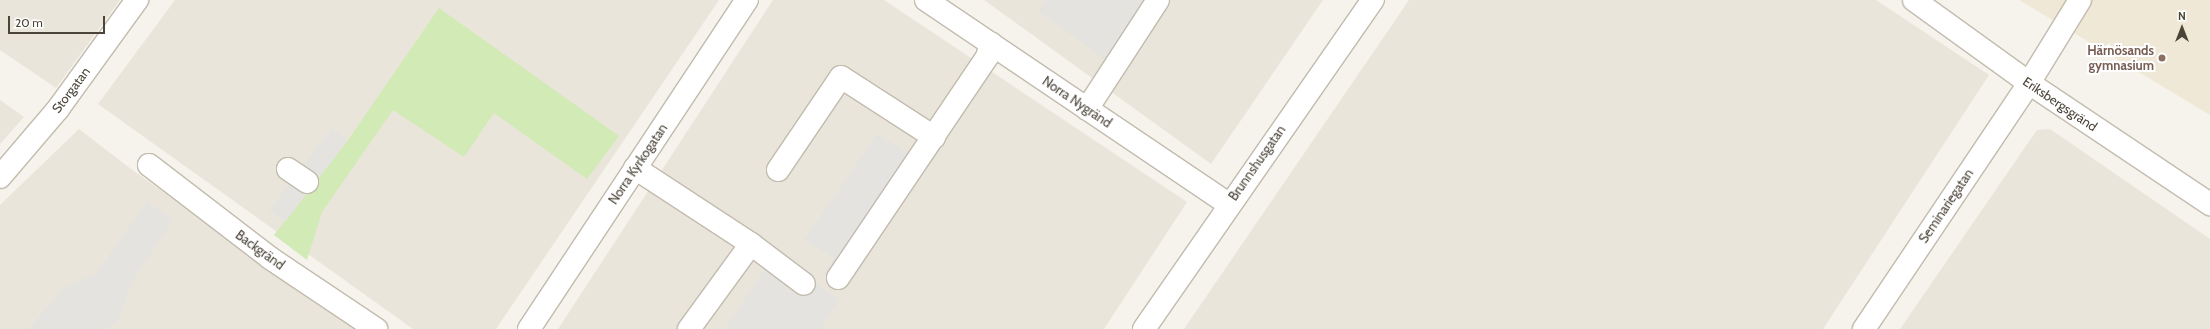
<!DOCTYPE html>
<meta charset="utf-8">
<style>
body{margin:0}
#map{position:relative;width:2210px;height:329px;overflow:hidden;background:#f6f3ec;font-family:Cabin,sans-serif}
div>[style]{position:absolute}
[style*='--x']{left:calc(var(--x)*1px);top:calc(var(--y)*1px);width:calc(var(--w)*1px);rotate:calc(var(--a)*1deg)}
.residential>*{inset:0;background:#eae5da}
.education>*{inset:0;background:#efe8d6}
.green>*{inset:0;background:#d2eab5}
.parking>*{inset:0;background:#e5e3e0}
.roads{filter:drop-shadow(1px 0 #c2bbae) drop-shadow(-1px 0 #c2bbae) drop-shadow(0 1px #c2bbae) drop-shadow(0 -1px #c2bbae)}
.minor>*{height:22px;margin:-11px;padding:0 11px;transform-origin:11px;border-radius:11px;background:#fff}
.dots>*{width:11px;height:11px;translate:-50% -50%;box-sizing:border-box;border:2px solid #fff;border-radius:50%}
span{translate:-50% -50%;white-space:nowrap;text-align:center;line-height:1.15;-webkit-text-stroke:4px #fff;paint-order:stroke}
.education-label{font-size:13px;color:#785e54;font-weight:700}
.right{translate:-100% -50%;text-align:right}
.street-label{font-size:13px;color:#4b4439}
.north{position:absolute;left:2162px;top:8px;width:40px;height:40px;-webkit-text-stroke:3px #fff;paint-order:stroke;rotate:0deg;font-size:11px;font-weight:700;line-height:16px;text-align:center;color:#4b4439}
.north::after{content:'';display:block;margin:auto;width:14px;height:18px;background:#4b4439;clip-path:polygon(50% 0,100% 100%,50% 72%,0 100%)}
.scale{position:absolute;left:8px;top:16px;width:97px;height:18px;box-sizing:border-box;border:2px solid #4b4439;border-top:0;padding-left:5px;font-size:12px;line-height:14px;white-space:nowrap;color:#4b4439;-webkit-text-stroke:3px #fff;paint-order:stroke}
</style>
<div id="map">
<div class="residential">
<div style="clip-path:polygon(0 0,120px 0,56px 88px,0 50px)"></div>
<div style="clip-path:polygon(175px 0,719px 0,496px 329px,413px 329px,98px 104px)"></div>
<div style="clip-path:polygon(773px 0,884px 0,1187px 202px,1104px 329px,558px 329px)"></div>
<div style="clip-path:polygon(984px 0,1323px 0,1211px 164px)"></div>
<div style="clip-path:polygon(1409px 0,1876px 0,1989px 75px,1823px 329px,1184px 329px)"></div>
<div style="clip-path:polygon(0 100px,24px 117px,0 144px)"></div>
<div style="clip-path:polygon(79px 129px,135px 172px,358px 329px,0 329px,0 205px)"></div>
<div style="clip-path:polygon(2050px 129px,2210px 239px,2210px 329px,1900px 329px,2037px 130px)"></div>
</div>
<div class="education">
<div style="clip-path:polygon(2019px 0,2210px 0,2210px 115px)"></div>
</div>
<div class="green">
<div style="clip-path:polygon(439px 8px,619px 136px,587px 179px,494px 113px,464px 157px,393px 110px,322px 212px,307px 260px,274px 235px,348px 140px)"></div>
</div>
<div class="parking">
<div style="clip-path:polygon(1046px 0,1172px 0,1121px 71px,1038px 11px)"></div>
<div style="clip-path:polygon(332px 128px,348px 140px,285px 222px,269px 210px)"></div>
<div style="clip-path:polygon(877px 134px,926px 164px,848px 287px,824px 274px,834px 258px,804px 240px)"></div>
<div style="clip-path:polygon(147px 201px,173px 220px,132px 282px,119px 320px,106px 329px,28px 329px,65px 287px,96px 274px)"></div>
<div style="clip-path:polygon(775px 253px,839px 300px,821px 329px,725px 329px)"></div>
</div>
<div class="roads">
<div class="minor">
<div style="--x:926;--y:0;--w:364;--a:34"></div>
<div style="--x:1914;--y:0;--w:142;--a:35.8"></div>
<div style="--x:2029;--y:83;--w:218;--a:33.8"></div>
<div style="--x:1087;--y:109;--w:130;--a:-56.9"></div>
<div style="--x:149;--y:165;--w:153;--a:37.5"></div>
<div style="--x:270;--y:258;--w:128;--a:33.8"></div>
<div style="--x:635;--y:168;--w:139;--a:33.2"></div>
<div style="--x:751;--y:244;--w:66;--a:37"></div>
<div style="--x:288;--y:169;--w:23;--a:34"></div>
<div style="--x:778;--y:170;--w:112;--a:-55.9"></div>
<div style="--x:841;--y:77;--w:111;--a:32.8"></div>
<div style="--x:0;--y:177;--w:89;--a:-49.5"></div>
<div style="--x:58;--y:109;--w:135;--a:-54.1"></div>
<div style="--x:838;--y:278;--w:267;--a:-56"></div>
<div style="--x:987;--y:57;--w:14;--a:-73"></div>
<div style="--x:529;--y:329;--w:395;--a:-56.5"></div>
<div style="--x:689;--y:329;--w:105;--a:-53.9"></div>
<div style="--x:1144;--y:329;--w:401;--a:-55.2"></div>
<div style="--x:1864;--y:329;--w:296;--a:-56.1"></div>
<div style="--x:2029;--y:83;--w:97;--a:-58.4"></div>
</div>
</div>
<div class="dots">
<div style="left:2162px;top:58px;background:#8d6e63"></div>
</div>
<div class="education-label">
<span class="right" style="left:2154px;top:58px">Härnösands<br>gymnasium</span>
</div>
<div class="street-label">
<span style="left:71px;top:90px;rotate:-53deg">Storgatan</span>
<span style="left:1077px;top:102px;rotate:34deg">Norra Nygränd</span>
<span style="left:2060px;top:104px;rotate:34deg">Eriksbergsgränd</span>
<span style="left:1257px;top:163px;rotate:-55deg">Brunnshusgatan</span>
<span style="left:638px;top:164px;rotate:-56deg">Norra Kyrkogatan</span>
<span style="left:1946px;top:206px;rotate:-56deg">Seminariegatan</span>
<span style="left:260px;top:250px;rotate:36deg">Backgränd</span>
</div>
<div class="north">N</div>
<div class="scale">20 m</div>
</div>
